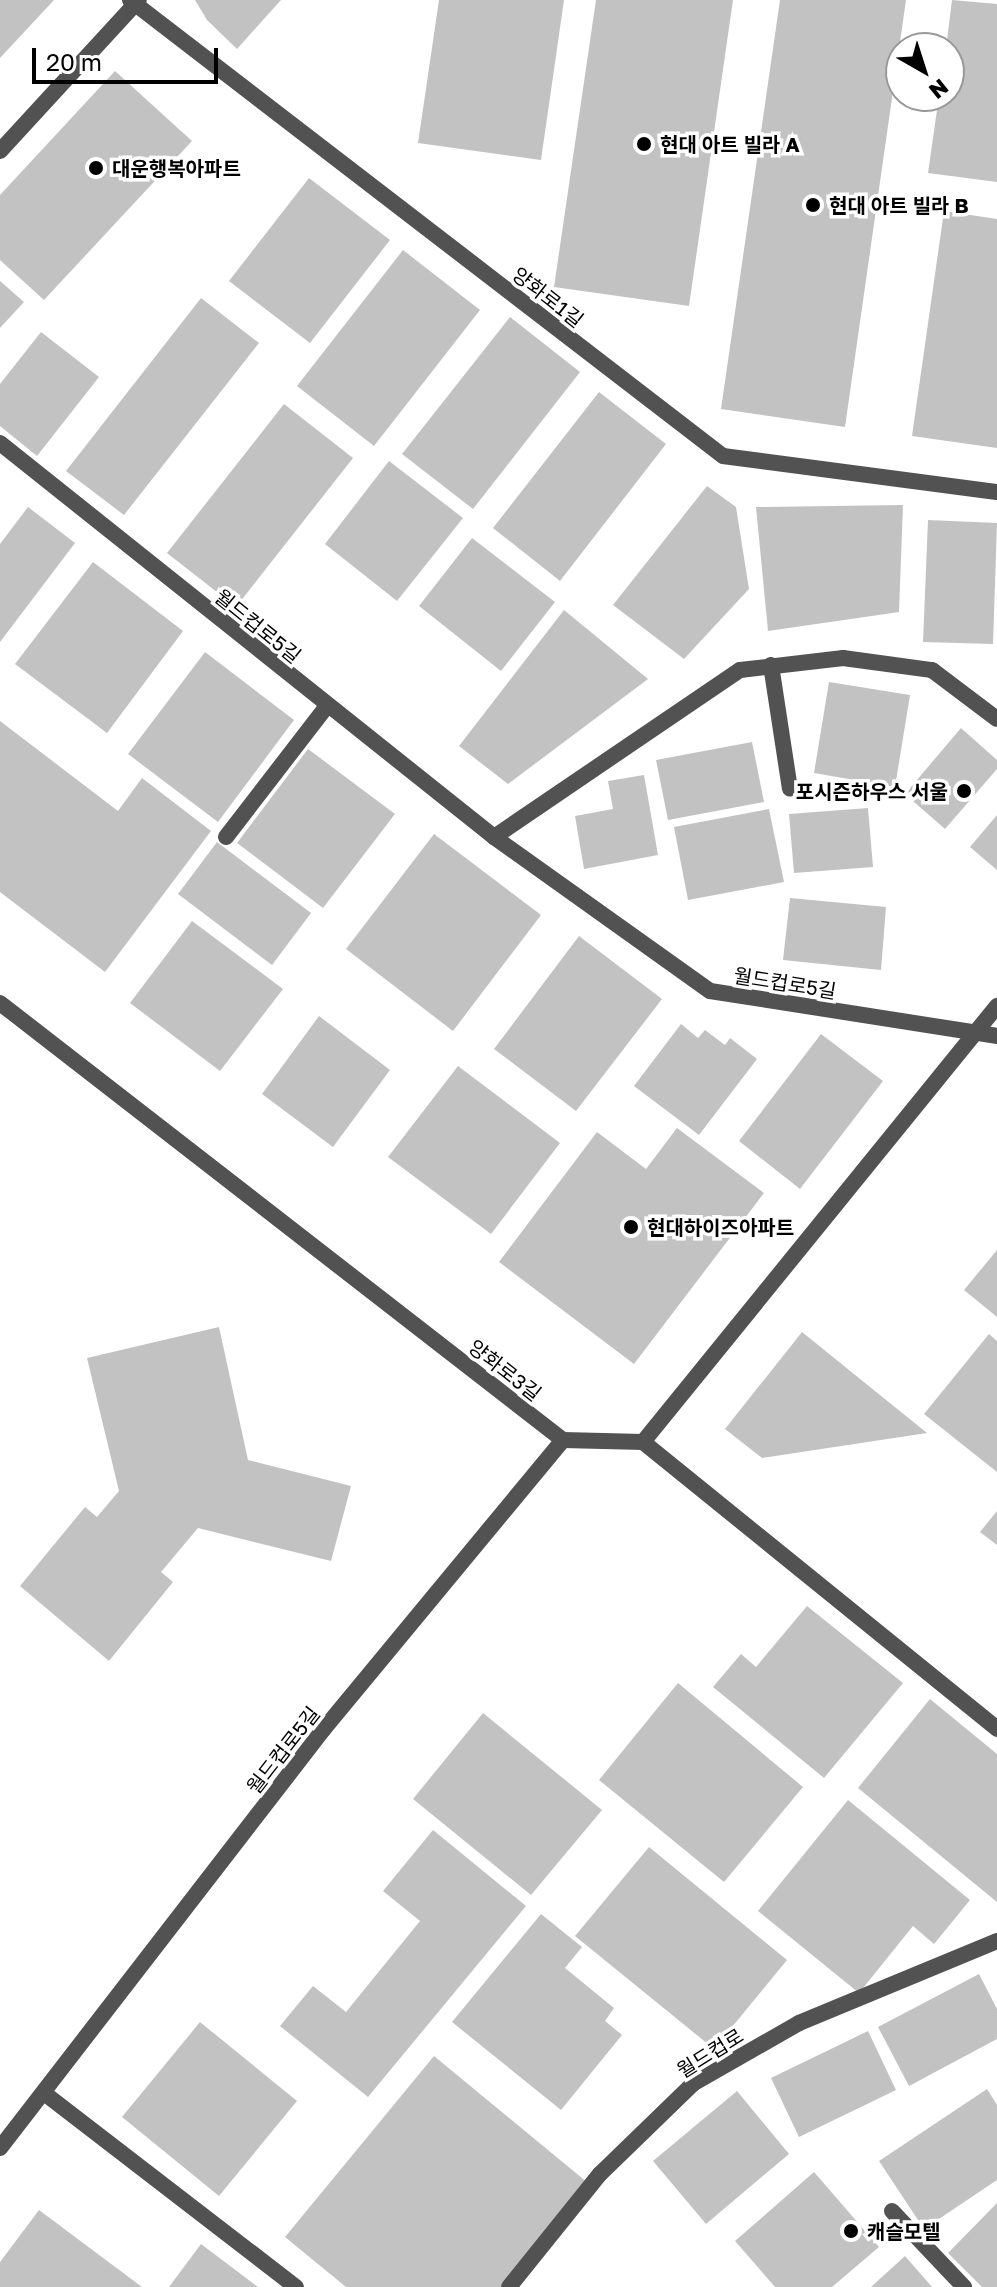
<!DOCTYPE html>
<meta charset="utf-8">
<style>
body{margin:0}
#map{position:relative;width:997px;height:2287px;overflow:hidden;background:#fff;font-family:"Golos Text","Noto Sans KR",sans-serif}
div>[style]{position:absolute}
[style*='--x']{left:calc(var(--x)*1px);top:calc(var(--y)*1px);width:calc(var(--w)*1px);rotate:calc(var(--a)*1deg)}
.building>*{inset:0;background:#c2c2c2}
.service>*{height:16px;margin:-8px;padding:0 8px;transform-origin:8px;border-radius:8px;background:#525252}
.dots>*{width:22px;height:22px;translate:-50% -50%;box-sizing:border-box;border:4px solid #fff;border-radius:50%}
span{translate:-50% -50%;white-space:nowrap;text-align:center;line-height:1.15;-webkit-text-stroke:7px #fff;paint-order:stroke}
.poi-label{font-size:20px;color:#000;font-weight:700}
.left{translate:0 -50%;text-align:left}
.right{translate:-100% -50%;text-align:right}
.street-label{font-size:20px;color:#000}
.north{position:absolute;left:885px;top:32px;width:80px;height:80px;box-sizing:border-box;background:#fff;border:2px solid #999;border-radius:50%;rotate:141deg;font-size:22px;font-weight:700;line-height:32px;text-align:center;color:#000}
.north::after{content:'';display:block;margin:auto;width:28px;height:36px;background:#000;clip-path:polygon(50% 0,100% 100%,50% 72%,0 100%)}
.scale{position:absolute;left:32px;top:48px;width:186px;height:36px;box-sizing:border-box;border:4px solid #000;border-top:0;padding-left:10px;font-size:24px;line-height:28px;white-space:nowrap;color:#000;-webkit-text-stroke:6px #fff;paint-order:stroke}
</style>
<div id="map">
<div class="building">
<div style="clip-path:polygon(0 0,54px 0,0 58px)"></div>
<div style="clip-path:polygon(195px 0,281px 0,237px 49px,207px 20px)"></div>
<div style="clip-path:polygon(439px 0,564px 0,541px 160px,418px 143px)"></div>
<div style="clip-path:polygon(596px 0,733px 0,689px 306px,554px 287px)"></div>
<div style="clip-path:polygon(780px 0,906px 0,845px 427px,721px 409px)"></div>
<div style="clip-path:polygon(952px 0,997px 4px,997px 182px,928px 173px,939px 96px,949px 96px,946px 48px)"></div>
<div style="clip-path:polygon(115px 71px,192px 141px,44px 300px,0 260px,0 195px)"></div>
<div style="clip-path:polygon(309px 178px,390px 240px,310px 343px,229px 281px)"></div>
<div style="clip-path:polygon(944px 211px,997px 219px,997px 448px,912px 436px)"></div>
<div style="clip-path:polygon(403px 250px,480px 310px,374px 446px,297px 386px)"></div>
<div style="clip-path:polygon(0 281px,24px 302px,0 328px)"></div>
<div style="clip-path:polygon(201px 298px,259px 343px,124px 515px,66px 471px)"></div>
<div style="clip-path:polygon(510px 317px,580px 372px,473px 509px,402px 454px)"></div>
<div style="clip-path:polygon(41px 332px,99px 377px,37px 456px,0 426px,0 384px)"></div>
<div style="clip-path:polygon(599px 392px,666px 444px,560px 581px,493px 528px)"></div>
<div style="clip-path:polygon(284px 404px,353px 458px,236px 607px,167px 553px)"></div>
<div style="clip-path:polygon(389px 461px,463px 518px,397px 601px,325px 544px)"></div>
<div style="clip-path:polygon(707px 486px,736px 507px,749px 589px,684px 659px,613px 605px)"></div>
<div style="clip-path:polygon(903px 505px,899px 612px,768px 631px,756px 507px)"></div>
<div style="clip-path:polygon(28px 507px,75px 543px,0 642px,0 544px)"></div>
<div style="clip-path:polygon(928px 520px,997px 523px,993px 644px,923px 642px)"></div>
<div style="clip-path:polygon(472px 538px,555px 602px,501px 671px,419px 606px)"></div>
<div style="clip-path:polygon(93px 562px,183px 631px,107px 733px,15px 664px)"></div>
<div style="clip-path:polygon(564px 610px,648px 679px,508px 784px,459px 746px)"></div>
<div style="clip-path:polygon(205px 652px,294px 720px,218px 822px,128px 754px)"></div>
<div style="clip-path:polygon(829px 682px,910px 695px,895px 787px,814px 773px)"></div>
<div style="clip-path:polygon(0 721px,118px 811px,142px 778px,211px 831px,105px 972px,0 892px)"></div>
<div style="clip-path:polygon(961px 728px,997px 760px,997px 769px,945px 829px,905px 794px)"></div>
<div style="clip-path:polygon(752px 742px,764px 802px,668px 820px,656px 760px)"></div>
<div style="clip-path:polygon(308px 749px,395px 814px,323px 908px,237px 843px)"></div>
<div style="clip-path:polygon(644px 775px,658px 855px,584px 869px,575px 816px,613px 809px,608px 781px)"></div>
<div style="clip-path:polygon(868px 808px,873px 867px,794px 873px,789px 814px)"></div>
<div style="clip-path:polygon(769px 809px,784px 882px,688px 900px,674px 827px)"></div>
<div style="clip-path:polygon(997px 815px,997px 870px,970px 847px)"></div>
<div style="clip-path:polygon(434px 834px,541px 915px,453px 1031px,346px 949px)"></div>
<div style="clip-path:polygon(217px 842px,311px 913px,272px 965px,178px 894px)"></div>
<div style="clip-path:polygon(790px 898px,886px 907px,881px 970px,783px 960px)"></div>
<div style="clip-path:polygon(192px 921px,283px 989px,220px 1071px,130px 1003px)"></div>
<div style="clip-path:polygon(579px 936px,662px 999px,576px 1111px,494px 1049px)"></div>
<div style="clip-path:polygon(319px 1016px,390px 1070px,333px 1147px,262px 1094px)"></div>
<div style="clip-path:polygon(681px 1024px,698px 1038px,705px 1030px,725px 1045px,730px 1038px,757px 1059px,699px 1135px,634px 1086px)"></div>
<div style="clip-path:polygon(821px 1034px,883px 1081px,800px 1189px,739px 1141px)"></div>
<div style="clip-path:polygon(458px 1066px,560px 1143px,491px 1234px,388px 1157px)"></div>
<div style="clip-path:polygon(677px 1128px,764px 1193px,634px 1364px,499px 1262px,597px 1132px,646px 1169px)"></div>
<div style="clip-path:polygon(997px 1250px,997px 1317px,964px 1290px)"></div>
<div style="clip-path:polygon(219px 1327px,248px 1460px,351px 1486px,331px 1561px,198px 1528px,161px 1572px,173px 1582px,109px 1661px,20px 1586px,85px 1507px,97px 1517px,119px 1491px,87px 1358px)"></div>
<div style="clip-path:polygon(802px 1332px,927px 1433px,762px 1458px,725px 1429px)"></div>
<div style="clip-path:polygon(989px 1334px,997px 1341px,997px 1472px,924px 1414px)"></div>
<div style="clip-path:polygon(997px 1511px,997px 1545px,980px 1532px)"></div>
<div style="clip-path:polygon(807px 1606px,903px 1683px,824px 1778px,713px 1687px,741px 1654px,756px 1667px)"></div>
<div style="clip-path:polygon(678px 1683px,803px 1787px,724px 1882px,599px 1780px)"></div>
<div style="clip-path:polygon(930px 1699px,997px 1754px,997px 1902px,858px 1788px)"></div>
<div style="clip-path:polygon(483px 1713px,602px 1810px,531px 1895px,413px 1799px)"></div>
<div style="clip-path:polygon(848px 1800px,970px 1900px,934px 1944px,913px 1926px,859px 1993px,758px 1911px)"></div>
<div style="clip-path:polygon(433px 1830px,526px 1906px,368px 2097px,280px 2026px,313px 1986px,346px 2012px,420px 1921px,383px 1891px)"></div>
<div style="clip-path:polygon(649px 1847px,787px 1960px,714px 2049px,575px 1936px)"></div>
<div style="clip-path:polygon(541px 1914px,582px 1947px,565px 1968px,614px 2008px,605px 2021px,622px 2035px,561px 2110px,452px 2022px)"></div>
<div style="clip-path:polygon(979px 1974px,997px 2009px,997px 2039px,909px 2086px,878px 2027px)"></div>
<div style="clip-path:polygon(200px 2022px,297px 2101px,219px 2196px,122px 2117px)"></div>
<div style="clip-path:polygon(868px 2031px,896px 2090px,799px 2137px,771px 2078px)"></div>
<div style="clip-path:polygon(434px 2056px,588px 2183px,503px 2287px,346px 2287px,285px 2237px)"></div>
<div style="clip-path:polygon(987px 2089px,997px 2105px,997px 2180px,924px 2229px,879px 2161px)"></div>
<div style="clip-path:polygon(737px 2091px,789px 2154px,706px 2224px,653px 2161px)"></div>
<div style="clip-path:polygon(814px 2172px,879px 2247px,832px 2287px,775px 2287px,735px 2241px)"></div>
<div style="clip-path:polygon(997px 2203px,997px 2287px,982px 2287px,948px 2253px)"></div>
<div style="clip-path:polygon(39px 2210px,142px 2287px,0 2287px,0 2262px)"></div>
<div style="clip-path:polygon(201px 2244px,258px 2287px,169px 2287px)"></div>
<div style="clip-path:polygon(905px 2256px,932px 2287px,871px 2287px)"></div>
</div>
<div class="service">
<div style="--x:130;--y:0;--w:748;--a:37.56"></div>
<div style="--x:723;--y:456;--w:276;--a:7.5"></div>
<div style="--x:0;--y:151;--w:205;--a:-47.4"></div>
<div style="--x:0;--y:443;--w:632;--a:38.57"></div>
<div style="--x:494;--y:837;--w:265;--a:35.5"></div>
<div style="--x:710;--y:991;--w:291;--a:8.9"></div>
<div style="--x:771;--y:665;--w:125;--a:81.3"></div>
<div style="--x:226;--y:837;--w:164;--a:-52.4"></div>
<div style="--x:494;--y:837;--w:297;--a:-34.2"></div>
<div style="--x:740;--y:670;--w:104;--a:-6.6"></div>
<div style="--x:843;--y:658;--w:90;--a:7.7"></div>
<div style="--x:932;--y:670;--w:81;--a:37"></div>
<div style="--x:0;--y:1003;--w:713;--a:37.82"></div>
<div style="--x:563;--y:1440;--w:80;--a:1.4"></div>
<div style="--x:643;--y:1442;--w:456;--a:39"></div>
<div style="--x:643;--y:1442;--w:562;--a:-50.93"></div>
<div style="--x:44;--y:2093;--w:318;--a:37.6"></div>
<div style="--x:0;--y:2148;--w:528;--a:-52.31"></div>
<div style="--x:323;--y:1730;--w:376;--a:-50.4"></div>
<div style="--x:892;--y:2211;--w:105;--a:46.5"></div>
<div style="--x:509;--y:2287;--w:145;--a:-51.2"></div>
<div style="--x:600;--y:2174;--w:131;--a:-44.1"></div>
<div style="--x:694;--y:2083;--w:121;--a:-29.7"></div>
<div style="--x:799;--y:2023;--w:214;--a:-22.5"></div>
</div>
<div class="dots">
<div style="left:644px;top:144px;background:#000"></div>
<div style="left:96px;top:168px;background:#000"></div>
<div style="left:813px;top:205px;background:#000"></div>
<div style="left:964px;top:791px;background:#000"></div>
<div style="left:631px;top:1227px;background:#000"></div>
<div style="left:851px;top:2231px;background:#000"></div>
</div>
<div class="poi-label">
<span class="left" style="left:660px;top:144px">현대 아트 빌라 A</span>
<span class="left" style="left:112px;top:168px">대운행복아파트</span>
<span class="left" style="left:829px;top:205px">현대 아트 빌라 B</span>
<span class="right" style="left:948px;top:791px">포시즌하우스 서울</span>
<span class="left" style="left:647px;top:1227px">현대하이즈아파트</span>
<span class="left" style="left:867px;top:2231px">캐슬모텔</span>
</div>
<div class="street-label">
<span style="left:548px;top:297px;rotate:38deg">양화로1길</span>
<span style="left:258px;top:626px;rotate:39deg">월드컵로5길</span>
<span style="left:785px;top:983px;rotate:9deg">월드컵로5길</span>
<span style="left:505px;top:1370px;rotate:38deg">양화로3길</span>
<span style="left:283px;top:1750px;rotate:-52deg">월드컵로5길</span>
<span style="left:710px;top:2053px;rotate:-32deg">월드컵로</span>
</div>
<div class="north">N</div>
<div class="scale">20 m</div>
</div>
